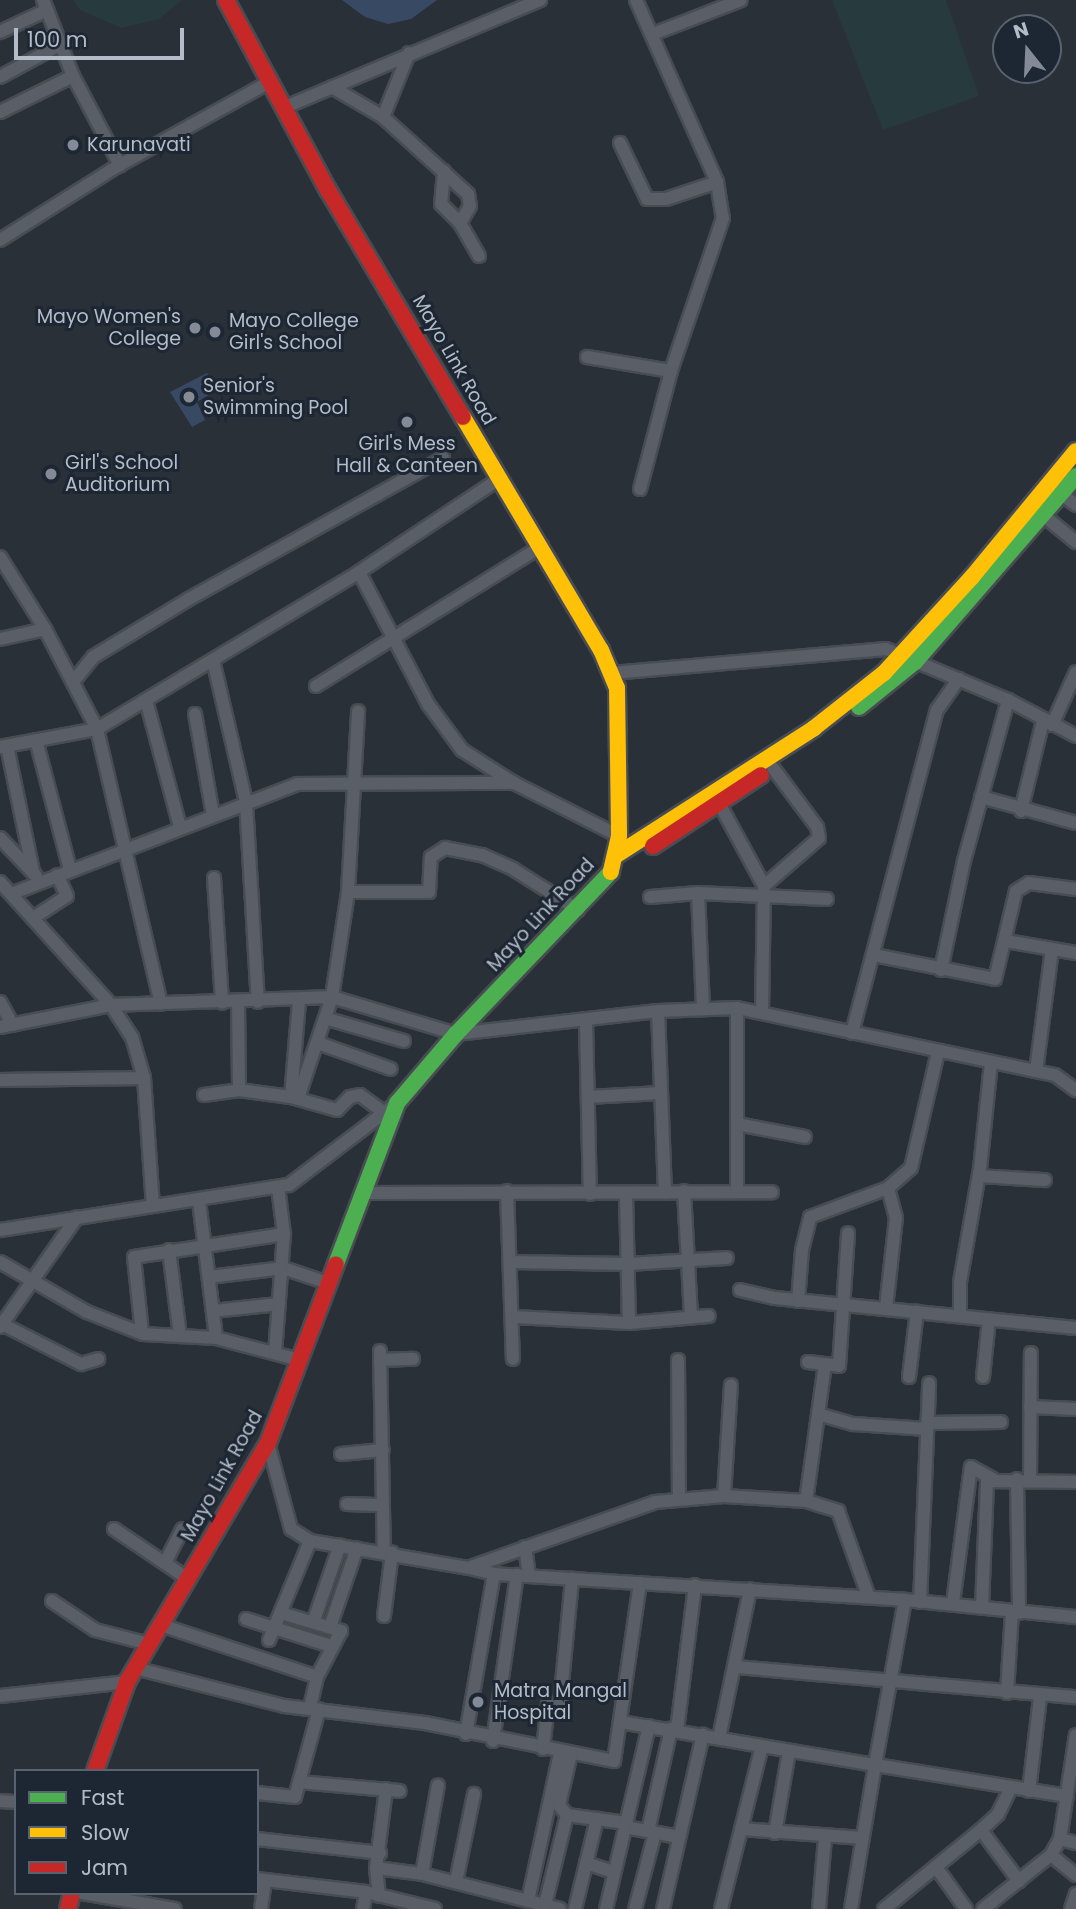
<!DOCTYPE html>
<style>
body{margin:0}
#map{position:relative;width:1076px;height:1909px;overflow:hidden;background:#2a3038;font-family:Poppins,sans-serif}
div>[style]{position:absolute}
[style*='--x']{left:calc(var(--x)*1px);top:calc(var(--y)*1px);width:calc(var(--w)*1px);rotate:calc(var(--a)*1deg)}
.green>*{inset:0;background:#273a3e}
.water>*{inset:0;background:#384963}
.roads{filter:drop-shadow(2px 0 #484c53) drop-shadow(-2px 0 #484c53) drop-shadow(0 2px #484c53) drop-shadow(0 -2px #484c53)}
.street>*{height:12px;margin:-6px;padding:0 6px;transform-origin:6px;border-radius:6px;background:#5a5e66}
.fast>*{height:16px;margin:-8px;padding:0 8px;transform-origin:8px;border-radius:8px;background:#4caf50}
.slow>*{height:16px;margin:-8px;padding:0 8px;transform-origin:8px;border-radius:8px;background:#ffc107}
.jam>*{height:16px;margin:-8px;padding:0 8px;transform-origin:8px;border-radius:8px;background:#c62828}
.dots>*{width:19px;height:19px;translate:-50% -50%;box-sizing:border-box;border:4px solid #1d2633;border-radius:50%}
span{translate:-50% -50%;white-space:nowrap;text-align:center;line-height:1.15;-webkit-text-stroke:6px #1d2633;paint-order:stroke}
.poi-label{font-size:19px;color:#b4bcc9}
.left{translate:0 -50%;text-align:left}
.right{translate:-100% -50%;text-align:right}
.street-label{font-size:19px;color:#b4bcc9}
.legend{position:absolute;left:14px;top:1769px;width:245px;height:126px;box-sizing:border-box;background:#1d2633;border:2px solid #59626f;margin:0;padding:9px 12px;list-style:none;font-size:21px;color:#b4bcc9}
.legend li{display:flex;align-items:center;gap:14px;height:35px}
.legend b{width:35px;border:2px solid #59626f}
.north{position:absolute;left:992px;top:14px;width:70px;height:70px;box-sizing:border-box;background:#1d2633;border:2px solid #59626f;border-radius:50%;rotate:342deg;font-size:19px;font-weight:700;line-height:28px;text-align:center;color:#b4bcc9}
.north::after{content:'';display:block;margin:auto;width:24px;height:32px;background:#848b96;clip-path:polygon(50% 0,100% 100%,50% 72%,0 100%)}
.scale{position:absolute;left:14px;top:28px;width:170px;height:32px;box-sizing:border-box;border:4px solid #b4bcc9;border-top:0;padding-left:9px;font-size:21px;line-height:24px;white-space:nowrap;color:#b4bcc9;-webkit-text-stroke:5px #1d2633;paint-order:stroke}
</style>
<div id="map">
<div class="green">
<div style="clip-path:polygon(73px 0,182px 0,159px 19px,121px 28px,80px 10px)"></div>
<div style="clip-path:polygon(832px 0,946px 0,979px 96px,883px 130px)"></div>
</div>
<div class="water">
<div style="clip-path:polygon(342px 0,437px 0,411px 19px,388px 24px,365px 17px)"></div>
<div style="clip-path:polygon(207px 373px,217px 390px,197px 402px,205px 420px,192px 427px,170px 392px)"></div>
</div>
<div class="roads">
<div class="street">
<div style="--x:636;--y:0;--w:199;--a:66"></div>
<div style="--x:717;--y:182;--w:36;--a:81"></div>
<div style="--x:723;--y:218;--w:162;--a:108.8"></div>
<div style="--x:671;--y:371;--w:122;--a:104.7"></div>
<div style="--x:0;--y:32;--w:52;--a:-25.1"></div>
<div style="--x:653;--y:34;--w:94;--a:-21.1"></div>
<div style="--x:73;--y:76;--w:101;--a:62.2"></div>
<div style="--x:0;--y:77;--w:69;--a:-28.4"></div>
<div style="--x:332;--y:87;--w:59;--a:30.5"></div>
<div style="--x:383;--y:117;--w:115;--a:42.2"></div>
<div style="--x:468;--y:194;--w:12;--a:81"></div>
<div style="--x:470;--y:206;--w:20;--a:120"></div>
<div style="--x:460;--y:223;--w:38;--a:60"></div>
<div style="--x:283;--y:108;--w:279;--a:-22.8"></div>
<div style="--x:0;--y:112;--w:81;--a:-26.3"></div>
<div style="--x:73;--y:76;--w:82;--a:-111.5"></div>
<div style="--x:383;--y:117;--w:69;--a:-67.9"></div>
<div style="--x:620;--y:143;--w:62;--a:64.3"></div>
<div style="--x:647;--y:199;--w:19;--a:0"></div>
<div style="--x:666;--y:199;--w:54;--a:-18.4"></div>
<div style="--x:444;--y:171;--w:33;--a:95"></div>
<div style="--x:441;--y:204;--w:27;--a:45"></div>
<div style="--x:0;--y:240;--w:137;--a:-32.2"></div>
<div style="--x:116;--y:167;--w:177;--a:-29"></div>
<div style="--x:587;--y:357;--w:85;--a:9.5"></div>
<div style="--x:1061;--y:494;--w:19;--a:36"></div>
<div style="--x:1043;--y:515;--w:43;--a:39.3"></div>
<div style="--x:0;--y:557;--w:85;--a:58"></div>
<div style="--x:45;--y:629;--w:113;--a:62.5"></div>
<div style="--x:97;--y:729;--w:282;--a:76.9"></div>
<div style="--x:359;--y:572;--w:149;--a:62.4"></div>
<div style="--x:428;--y:704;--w:57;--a:53.5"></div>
<div style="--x:462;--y:750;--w:62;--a:32.4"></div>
<div style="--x:514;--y:783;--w:118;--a:26.8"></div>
<div style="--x:0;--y:639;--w:46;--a:-12.5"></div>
<div style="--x:213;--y:660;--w:146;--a:76.9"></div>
<div style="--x:246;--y:802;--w:200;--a:86.6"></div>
<div style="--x:612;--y:673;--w:275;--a:-5"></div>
<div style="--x:886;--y:649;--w:132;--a:22.7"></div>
<div style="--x:1008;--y:700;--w:77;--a:27.9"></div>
<div style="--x:73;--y:682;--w:32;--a:-51"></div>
<div style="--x:93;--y:657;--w:110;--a:-31.2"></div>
<div style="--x:187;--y:600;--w:293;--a:-29"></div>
<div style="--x:316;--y:686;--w:266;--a:-31.8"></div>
<div style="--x:146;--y:700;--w:131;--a:75"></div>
<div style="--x:195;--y:714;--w:103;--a:79.9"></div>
<div style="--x:1052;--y:725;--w:58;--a:-65.6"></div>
<div style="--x:36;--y:740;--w:134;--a:75.3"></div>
<div style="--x:7;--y:746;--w:129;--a:78.3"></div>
<div style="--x:0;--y:747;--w:99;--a:-10.5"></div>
<div style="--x:97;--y:729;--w:305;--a:-30.9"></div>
<div style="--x:359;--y:572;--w:168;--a:-33.6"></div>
<div style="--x:981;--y:797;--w:98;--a:15.3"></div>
<div style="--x:719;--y:803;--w:94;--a:61.5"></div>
<div style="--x:764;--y:886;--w:124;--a:90.9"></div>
<div style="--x:1021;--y:811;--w:93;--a:-76.3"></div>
<div style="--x:0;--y:838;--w:52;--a:46.5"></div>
<div style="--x:214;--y:878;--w:125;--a:86.3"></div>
<div style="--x:0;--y:882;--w:166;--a:47.9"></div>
<div style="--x:111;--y:1005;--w:38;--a:57"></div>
<div style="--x:132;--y:1037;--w:43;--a:73.7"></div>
<div style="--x:144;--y:1078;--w:128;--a:86"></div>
<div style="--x:764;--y:886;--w:73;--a:-41.1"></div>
<div style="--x:819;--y:838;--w:11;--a:-100"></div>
<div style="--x:817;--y:827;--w:74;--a:-126.7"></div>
<div style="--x:348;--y:892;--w:81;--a:0"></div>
<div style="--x:429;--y:892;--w:35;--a:-87"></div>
<div style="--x:431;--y:857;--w:17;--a:-33"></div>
<div style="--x:445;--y:848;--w:38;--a:11"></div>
<div style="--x:482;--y:855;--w:34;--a:24"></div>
<div style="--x:513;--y:869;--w:77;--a:32.2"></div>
<div style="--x:698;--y:893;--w:114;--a:87.5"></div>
<div style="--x:11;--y:894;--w:306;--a:-21"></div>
<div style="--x:297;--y:784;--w:217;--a:-0.3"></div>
<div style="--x:650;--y:897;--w:48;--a:-4.8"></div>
<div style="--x:698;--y:893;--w:129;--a:2.7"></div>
<div style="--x:33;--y:918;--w:40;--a:-32.9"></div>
<div style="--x:67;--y:896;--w:23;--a:-115"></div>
<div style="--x:1006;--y:941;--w:71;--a:9.7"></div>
<div style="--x:874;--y:955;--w:123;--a:11.2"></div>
<div style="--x:995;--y:979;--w:90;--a:-76.6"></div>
<div style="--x:1016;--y:891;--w:15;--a:-32"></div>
<div style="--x:1029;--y:883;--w:47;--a:7.3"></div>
<div style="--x:941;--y:970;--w:111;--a:-78.1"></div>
<div style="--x:964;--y:861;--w:167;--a:-74.7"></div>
<div style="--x:0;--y:1002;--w:26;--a:61"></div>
<div style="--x:238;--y:1002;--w:88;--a:89.3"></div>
<div style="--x:737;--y:1008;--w:184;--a:90"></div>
<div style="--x:658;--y:1011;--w:182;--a:87.8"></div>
<div style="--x:328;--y:1019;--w:79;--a:16.1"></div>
<div style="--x:586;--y:1022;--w:172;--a:88.7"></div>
<div style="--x:0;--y:1027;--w:113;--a:-11.2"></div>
<div style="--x:111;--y:1005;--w:221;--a:-2.1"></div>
<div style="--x:332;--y:997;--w:129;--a:16.6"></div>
<div style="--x:456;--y:1034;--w:203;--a:-6.5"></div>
<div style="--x:658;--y:1011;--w:79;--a:-2.2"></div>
<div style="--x:737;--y:1008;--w:325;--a:11.9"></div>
<div style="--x:1055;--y:1075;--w:26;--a:36"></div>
<div style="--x:852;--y:1033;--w:334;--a:-75.3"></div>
<div style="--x:937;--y:710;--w:38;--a:-55"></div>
<div style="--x:318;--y:1043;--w:77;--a:19.6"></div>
<div style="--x:1036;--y:1071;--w:122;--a:-82.5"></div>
<div style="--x:0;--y:1080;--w:144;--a:-0.8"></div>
<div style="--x:204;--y:1095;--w:35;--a:-8"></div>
<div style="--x:239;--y:1090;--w:52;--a:7.7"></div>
<div style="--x:291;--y:1097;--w:48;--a:15.8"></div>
<div style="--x:337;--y:1110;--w:18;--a:-45"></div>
<div style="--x:350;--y:1097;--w:10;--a:-11"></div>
<div style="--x:360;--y:1095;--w:27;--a:36"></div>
<div style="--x:291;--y:1097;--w:96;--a:-85.2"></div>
<div style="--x:588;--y:1097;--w:73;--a:-3.1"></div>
<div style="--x:298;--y:1098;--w:107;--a:-71.4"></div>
<div style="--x:332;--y:997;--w:106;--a:-81.3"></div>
<div style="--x:348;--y:892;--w:181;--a:-86.8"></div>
<div style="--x:737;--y:1124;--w:69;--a:10.8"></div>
<div style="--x:979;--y:1176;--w:66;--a:3.5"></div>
<div style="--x:507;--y:1191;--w:168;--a:88"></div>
<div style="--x:684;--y:1191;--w:125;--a:86.8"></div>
<div style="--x:363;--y:1193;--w:409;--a:-0.1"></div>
<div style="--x:626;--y:1193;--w:130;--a:88.7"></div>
<div style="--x:199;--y:1201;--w:138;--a:82.9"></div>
<div style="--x:0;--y:1230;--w:292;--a:-8.9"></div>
<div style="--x:289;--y:1185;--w:136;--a:-37.2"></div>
<div style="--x:169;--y:1250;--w:87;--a:82.7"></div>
<div style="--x:0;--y:1262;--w:100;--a:29.9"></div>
<div style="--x:87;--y:1312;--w:60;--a:21.4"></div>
<div style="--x:143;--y:1334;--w:73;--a:3.1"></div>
<div style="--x:216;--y:1338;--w:87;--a:14.7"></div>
<div style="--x:512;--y:1262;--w:116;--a:1"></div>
<div style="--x:628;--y:1264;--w:99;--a:-3.5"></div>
<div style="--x:209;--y:1277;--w:75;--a:-6.9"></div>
<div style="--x:283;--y:1268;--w:47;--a:18.4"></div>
<div style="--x:740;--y:1290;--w:36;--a:13"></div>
<div style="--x:775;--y:1298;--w:302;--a:5.7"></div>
<div style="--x:798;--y:1301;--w:51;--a:-85.5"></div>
<div style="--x:802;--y:1250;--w:34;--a:-76"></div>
<div style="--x:810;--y:1217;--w:83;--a:-20.4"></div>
<div style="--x:888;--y:1188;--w:30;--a:-41"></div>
<div style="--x:911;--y:1168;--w:119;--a:-76.9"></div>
<div style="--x:886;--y:1308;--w:91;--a:-83.7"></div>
<div style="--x:896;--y:1218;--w:31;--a:-105"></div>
<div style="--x:213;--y:1311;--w:66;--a:-6.1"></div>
<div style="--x:960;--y:1315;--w:33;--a:-90"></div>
<div style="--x:960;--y:1282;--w:115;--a:-80"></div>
<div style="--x:980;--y:1169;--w:107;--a:-84.1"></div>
<div style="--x:514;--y:1317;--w:115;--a:3"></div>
<div style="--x:629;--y:1323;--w:80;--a:-5"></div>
<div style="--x:2;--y:1324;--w:89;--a:26.9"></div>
<div style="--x:81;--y:1364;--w:18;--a:-16"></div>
<div style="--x:0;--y:1327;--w:134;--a:-55"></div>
<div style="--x:142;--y:1333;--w:76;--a:-96"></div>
<div style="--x:134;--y:1257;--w:152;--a:-8.7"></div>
<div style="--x:380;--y:1351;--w:201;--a:88.9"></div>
<div style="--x:275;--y:1353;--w:119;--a:-85.7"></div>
<div style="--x:284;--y:1234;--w:47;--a:-97.3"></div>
<div style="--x:380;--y:1360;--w:33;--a:-2"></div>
<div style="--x:678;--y:1360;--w:139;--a:89.6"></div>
<div style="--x:808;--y:1362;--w:31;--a:7"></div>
<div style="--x:839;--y:1366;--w:133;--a:-86.1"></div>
<div style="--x:909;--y:1377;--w:66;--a:-83.1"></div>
<div style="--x:983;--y:1377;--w:58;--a:-84.1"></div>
<div style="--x:1030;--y:1407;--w:46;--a:2.5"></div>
<div style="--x:818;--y:1414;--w:37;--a:16"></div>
<div style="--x:854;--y:1424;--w:73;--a:3.9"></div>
<div style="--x:927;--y:1423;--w:74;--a:-0.8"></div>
<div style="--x:268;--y:1443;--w:89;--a:75"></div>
<div style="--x:291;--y:1529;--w:22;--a:32"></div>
<div style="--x:310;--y:1541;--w:160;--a:9.7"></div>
<div style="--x:468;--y:1568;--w:198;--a:-19.4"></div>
<div style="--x:655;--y:1502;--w:69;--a:-5"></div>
<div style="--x:724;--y:1496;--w:82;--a:3.5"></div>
<div style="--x:806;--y:1501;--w:34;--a:17"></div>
<div style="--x:838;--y:1511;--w:89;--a:70.3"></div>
<div style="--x:341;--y:1454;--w:42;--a:-5.4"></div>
<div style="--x:1017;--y:1479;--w:134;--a:89.1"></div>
<div style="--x:1030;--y:1481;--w:128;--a:-89.6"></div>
<div style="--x:724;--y:1496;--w:111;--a:-86.4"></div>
<div style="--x:806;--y:1501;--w:138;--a:-82.1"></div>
<div style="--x:347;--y:1504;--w:36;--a:2"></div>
<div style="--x:114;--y:1529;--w:89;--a:34"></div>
<div style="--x:525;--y:1547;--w:29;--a:82"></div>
<div style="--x:165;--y:1563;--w:38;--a:-63"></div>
<div style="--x:469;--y:1568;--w:26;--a:13"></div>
<div style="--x:494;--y:1574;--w:412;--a:3.6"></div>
<div style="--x:52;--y:1601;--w:52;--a:34"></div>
<div style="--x:95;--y:1630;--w:56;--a:14.5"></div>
<div style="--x:920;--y:1602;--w:219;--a:-87.6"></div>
<div style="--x:953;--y:1603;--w:137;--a:-82.5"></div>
<div style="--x:971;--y:1467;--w:25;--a:29"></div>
<div style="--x:982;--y:1607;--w:126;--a:-87.7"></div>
<div style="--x:987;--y:1481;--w:89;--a:0.6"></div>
<div style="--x:281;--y:1613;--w:63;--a:16.7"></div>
<div style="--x:341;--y:1631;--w:52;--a:117.6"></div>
<div style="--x:317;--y:1677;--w:32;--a:103"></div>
<div style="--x:384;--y:1616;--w:64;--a:-82.8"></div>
<div style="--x:246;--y:1619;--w:89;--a:17.6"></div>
<div style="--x:314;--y:1620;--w:79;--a:-70.9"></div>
<div style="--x:161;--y:1625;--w:164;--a:18.4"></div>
<div style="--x:330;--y:1627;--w:83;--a:-71.1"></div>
<div style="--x:269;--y:1640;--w:107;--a:-67.5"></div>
<div style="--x:737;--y:1667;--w:340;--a:5.1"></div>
<div style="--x:135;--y:1668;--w:154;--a:14.3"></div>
<div style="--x:284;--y:1706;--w:142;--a:6.9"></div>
<div style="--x:425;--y:1723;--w:193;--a:11.4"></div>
<div style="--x:614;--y:1761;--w:180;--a:-81.7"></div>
<div style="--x:1007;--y:1693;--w:82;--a:-86.5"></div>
<div style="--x:0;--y:1696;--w:128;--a:-6.3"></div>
<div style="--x:560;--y:1704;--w:126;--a:-84.5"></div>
<div style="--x:620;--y:1722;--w:259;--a:9.6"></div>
<div style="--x:875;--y:1765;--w:146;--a:99.5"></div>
<div style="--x:677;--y:1730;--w:146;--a:-82.9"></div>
<div style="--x:466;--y:1734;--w:162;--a:-80.1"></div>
<div style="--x:719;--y:1738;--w:152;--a:-78.2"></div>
<div style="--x:493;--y:1741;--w:168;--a:-81.8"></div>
<div style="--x:543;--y:1749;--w:46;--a:-83.8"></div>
<div style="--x:299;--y:1782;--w:101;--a:5.1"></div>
<div style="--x:386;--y:1789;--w:80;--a:97.2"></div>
<div style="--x:376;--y:1868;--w:46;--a:7.4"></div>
<div style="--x:422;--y:1874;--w:142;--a:14.2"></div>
<div style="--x:1029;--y:1791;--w:95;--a:-83.3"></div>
<div style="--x:257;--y:1793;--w:38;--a:6"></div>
<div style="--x:295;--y:1797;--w:91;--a:-74.7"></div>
<div style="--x:1067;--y:1796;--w:194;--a:-170.8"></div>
<div style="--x:875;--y:1765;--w:168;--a:-79.7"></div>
<div style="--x:905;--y:1600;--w:172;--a:5.7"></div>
<div style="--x:0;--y:1801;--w:16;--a:4"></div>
<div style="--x:567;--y:1815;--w:60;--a:7.7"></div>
<div style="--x:625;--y:1827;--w:55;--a:10.5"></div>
<div style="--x:741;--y:1829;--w:122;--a:4.2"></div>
<div style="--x:981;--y:1830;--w:64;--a:53.3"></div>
<div style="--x:648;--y:1831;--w:105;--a:-77.3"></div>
<div style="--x:775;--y:1833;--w:83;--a:-80.3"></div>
<div style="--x:257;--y:1839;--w:124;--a:6.5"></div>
<div style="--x:1060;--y:1839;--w:16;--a:14"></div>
<div style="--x:1051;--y:1855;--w:32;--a:39"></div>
<div style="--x:586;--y:1863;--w:29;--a:18"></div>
<div style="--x:936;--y:1867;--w:52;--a:54.5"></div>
<div style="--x:376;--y:1868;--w:28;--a:84"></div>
<div style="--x:422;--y:1874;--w:90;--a:-79.8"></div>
<div style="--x:257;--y:1879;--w:110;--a:6.8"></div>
<div style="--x:366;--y:1892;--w:71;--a:13.8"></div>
<div style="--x:456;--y:1882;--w:90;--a:-78.4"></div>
<div style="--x:82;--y:1893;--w:94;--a:9.8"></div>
<div style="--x:528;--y:1901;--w:151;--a:-77.8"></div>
<div style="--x:545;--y:1905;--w:93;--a:-76.3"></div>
<div style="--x:567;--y:1815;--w:13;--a:-129"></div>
<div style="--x:559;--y:1805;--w:52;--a:-76.8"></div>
<div style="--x:261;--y:1909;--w:28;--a:-82"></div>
<div style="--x:363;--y:1909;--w:17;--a:-80"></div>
<div style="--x:575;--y:1909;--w:93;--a:-76.3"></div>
<div style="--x:606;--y:1909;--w:188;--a:-76.8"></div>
<div style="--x:635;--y:1909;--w:79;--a:-75.3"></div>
<div style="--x:663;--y:1909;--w:179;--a:-77.1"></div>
<div style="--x:721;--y:1909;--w:168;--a:-75.9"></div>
<div style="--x:819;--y:1909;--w:71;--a:-85.2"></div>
<div style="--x:884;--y:1909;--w:125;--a:-39.2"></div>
<div style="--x:981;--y:1830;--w:23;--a:-43"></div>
<div style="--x:998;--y:1814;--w:30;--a:-64"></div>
<div style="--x:983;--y:1909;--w:87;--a:-38.5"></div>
<div style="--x:1051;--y:1855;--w:18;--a:-61"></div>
<div style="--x:1060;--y:1839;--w:105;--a:-81.3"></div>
<div style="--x:1071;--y:1909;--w:16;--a:-72"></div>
</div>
<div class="fast">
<div style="--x:859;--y:707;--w:72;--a:-38.8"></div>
<div style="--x:915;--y:662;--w:246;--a:-49.1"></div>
<div style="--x:336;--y:1264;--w:172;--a:-69.2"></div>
<div style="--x:397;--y:1103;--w:91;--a:-49.5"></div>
<div style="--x:456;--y:1034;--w:224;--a:-46.3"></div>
</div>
<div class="slow">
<div style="--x:463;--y:417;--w:271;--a:59.4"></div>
<div style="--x:601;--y:650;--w:41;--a:67.2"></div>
<div style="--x:617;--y:688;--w:148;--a:89.2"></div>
<div style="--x:619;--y:836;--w:37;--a:103"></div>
<div style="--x:615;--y:856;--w:237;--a:-32.7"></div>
<div style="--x:814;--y:728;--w:89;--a:-38.2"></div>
<div style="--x:884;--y:673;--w:130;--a:-47.5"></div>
<div style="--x:972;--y:577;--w:163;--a:-50.5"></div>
</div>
<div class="jam">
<div style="--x:226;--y:0;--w:216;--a:61.8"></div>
<div style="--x:328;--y:190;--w:264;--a:59.3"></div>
<div style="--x:653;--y:846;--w:129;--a:-33.3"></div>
<div style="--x:95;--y:1771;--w:95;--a:-70.2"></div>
<div style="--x:127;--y:1682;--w:277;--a:-59.5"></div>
<div style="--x:268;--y:1443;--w:191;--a:-69.2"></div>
<div style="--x:68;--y:1909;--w:16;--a:-76"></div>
</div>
</div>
<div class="dots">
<div style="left:73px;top:145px;background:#848b96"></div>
<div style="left:195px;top:328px;background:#848b96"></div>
<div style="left:215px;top:332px;background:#848b96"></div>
<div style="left:189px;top:397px;background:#848b96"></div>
<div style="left:407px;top:422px;background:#848b96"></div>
<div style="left:51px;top:474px;background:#848b96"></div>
<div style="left:478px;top:1702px;background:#848b96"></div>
</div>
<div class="poi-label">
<span class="left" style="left:87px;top:145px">Karunavati</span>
<span class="right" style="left:181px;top:328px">Mayo Women's<br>College</span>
<span class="left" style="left:229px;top:332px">Mayo College<br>Girl's School</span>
<span class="left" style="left:203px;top:397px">Senior's<br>Swimming Pool</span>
<span style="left:407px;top:455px">Girl's Mess<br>Hall &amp; Canteen</span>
<span class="left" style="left:65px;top:474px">Girl's School<br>Auditorium</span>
<span class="left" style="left:494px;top:1702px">Matra Mangal<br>Hospital</span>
</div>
<div class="street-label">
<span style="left:454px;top:360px;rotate:60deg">Mayo Link Road</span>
<span style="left:541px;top:915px;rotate:-47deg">Mayo Link Road</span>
<span style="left:222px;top:1476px;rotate:-61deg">Mayo Link Road</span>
</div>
<ul class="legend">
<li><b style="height:9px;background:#4caf50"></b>Fast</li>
<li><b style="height:9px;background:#ffc107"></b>Slow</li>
<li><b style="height:9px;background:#c62828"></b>Jam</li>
</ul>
<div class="north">N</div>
<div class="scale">100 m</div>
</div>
